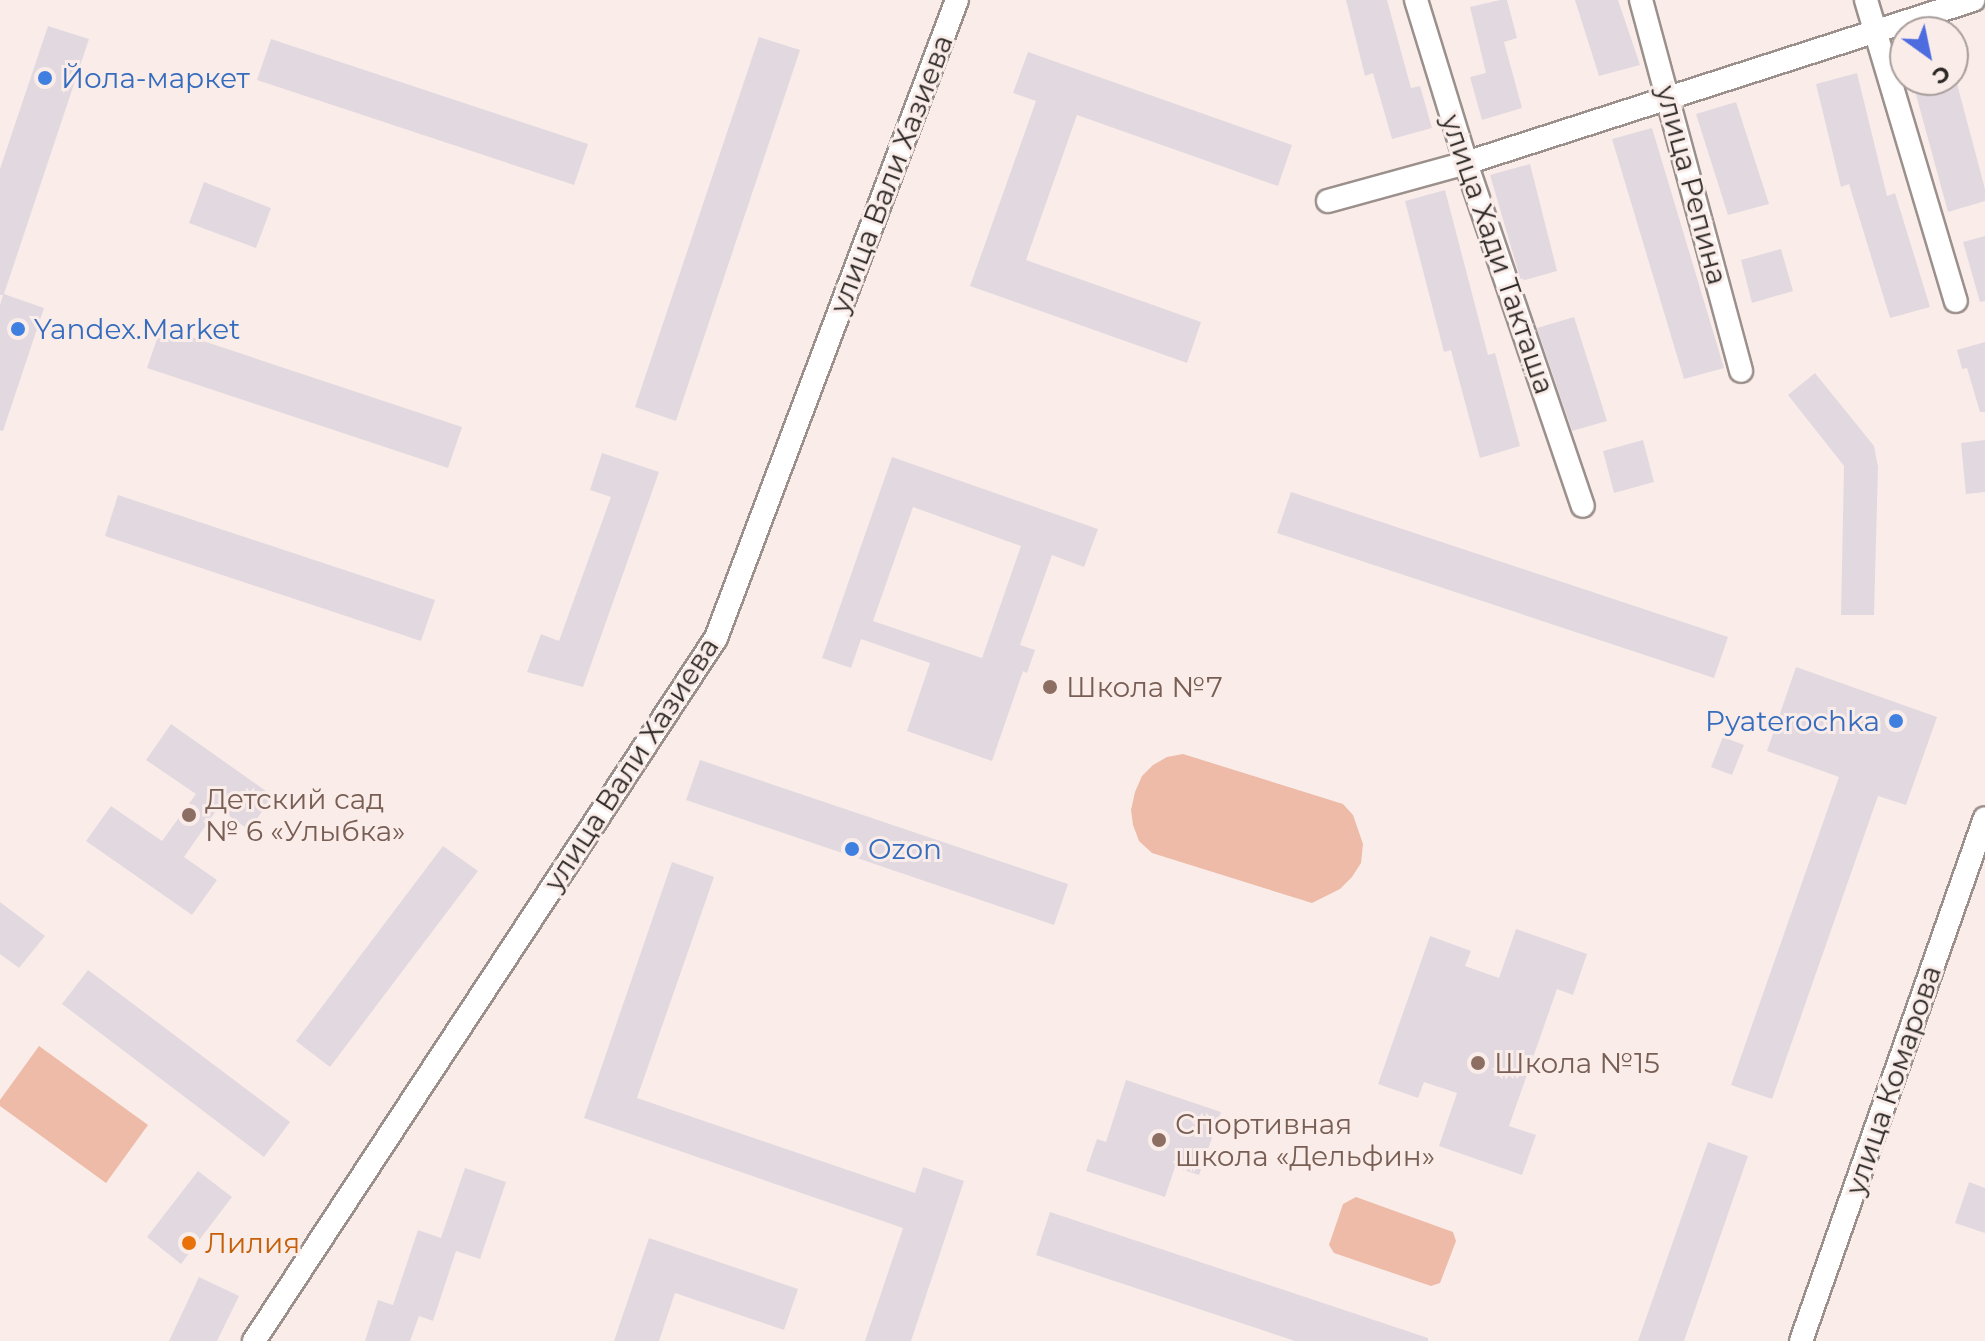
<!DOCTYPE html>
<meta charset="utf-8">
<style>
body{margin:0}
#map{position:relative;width:1985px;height:1341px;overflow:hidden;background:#faede9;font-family:Montserrat,sans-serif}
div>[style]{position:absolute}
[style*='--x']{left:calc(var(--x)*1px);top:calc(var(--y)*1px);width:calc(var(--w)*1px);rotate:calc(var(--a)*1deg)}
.green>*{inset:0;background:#edbba8}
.building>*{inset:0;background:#e2d9e0}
.roads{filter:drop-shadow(2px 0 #9b908c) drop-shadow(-2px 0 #9b908c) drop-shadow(0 2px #9b908c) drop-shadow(0 -2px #9b908c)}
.minor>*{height:22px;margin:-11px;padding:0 11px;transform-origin:11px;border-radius:11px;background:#fff}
.dots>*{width:22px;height:22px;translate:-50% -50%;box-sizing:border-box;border:4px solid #faede9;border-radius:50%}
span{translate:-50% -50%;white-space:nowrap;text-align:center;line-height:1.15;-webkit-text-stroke:6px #faede9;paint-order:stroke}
.shop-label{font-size:28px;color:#366cbe}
.left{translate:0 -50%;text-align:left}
.right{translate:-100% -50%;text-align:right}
.street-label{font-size:28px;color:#2c2826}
.education-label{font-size:28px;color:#785e54}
.food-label{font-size:28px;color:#c56008}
.north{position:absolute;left:1889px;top:16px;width:80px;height:80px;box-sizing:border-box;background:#faede9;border:2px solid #a89e9b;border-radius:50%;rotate:147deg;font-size:22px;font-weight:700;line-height:32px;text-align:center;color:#2c2826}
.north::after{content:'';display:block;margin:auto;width:28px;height:36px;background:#4d6ce0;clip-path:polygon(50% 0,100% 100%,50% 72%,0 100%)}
</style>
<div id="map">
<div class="green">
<div style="clip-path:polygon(1183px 754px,1343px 804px,1353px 815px,1363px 844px,1361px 863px,1352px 877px,1340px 889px,1312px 903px,1152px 853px,1139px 841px,1133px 825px,1131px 810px,1135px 792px,1142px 776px,1153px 765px,1167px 757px)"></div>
<div style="clip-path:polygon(39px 1046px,148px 1125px,106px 1183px,0 1106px,0 1100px)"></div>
<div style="clip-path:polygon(1356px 1197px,1453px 1232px,1456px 1241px,1440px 1283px,1431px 1286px,1334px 1253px,1329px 1245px,1343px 1204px)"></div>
</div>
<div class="building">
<div style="clip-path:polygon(1346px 0,1387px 0,1411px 88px,1420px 86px,1432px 128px,1392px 139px,1373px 73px,1365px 76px)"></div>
<div style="clip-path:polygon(1500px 0,1507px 0,1517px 38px,1504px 42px,1522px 108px,1482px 120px,1470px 77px,1486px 73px,1470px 7px)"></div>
<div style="clip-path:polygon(1575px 0,1618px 0,1640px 65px,1599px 76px)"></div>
<div style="clip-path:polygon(48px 26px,89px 39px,4px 294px,44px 308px,3px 431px,0 430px,0 305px,3px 295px,0 295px,0 169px)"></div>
<div style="clip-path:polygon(759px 37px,800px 50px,676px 421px,635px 407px)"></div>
<div style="clip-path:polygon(271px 39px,588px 144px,574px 185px,257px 80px)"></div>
<div style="clip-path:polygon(1028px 52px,1292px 145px,1278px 186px,1077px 115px,1026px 260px,1201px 322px,1187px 363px,970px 286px,1036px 101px,1013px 93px)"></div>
<div style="clip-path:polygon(1857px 73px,1887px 196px,1895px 193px,1930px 307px,1890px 318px,1849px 184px,1841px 187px,1816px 84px)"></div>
<div style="clip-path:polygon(1912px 80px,1956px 80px,1985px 189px,1985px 201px,1948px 212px)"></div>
<div style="clip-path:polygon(1736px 102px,1769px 204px,1728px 215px,1696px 114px)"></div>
<div style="clip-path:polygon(1652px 128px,1724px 368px,1684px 379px,1612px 139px)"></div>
<div style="clip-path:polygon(1530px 164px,1557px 271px,1521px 281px,1490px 175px)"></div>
<div style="clip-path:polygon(204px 182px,271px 208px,256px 248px,189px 223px)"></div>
<div style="clip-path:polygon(1445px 190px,1488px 355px,1495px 353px,1520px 446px,1480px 458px,1451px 350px,1444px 352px,1405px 201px)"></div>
<div style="clip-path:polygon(1985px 236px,1985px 301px,1980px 302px,1963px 242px)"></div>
<div style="clip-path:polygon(1781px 249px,1793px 291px,1752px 303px,1741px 260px)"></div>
<div style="clip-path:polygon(1574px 317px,1607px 421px,1572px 431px,1537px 328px)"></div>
<div style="clip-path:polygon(161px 327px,462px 427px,448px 468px,147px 368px)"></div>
<div style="clip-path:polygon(1985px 342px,1985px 412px,1980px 412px,1967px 368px,1962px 369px,1957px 350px)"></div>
<div style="clip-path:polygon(1815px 373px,1874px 446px,1878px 467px,1874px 615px,1841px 615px,1844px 466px,1788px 395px)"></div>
<div style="clip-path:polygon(1643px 440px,1654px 482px,1614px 493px,1603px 451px)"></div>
<div style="clip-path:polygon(1985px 440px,1985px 492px,1966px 494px,1961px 443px)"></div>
<div style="clip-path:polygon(602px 453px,659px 472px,583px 687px,527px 672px,541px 634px,559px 641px,611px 497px,590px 490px)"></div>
<div style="clip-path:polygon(evenodd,892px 457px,1098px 529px,1084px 567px,1052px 555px,1020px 645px,1035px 650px,1027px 673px,1023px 671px,992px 761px,907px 731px,930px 663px,861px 639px,851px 668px,822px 658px,892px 457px,913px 507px,1021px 546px,982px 658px,873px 621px,913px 507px)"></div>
<div style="clip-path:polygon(1291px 492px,1728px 637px,1714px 678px,1277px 533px)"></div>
<div style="clip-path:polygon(118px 495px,435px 600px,421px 641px,105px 536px)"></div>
<div style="clip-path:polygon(1796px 667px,1937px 717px,1906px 805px,1878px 796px,1772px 1099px,1731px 1085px,1839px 777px,1767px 751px)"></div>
<div style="clip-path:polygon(171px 724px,273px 796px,249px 830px,218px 808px,184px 857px,217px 880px,192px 915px,86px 841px,111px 806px,162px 841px,196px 794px,146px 760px)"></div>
<div style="clip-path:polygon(1723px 737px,1744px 745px,1732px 775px,1711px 767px)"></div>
<div style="clip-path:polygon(700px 760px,1068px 884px,1054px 925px,686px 800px)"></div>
<div style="clip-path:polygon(443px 846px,478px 871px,330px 1067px,296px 1041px)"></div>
<div style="clip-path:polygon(672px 862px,714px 877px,637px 1098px,915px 1193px,923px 1167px,964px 1181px,911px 1341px,865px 1341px,903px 1228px,584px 1118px)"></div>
<div style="clip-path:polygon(0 902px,45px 936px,19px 968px,0 954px)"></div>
<div style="clip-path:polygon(1516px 929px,1587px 954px,1573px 995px,1557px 989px,1509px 1126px,1536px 1135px,1522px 1175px,1439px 1146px,1457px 1093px,1424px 1082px,1418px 1098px,1378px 1084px,1430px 936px,1471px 951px,1465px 966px,1499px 978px)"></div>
<div style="clip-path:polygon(88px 970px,290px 1122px,264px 1157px,62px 1004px)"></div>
<div style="clip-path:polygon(1126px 1080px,1221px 1112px,1199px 1175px,1175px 1167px,1165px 1197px,1086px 1171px,1097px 1139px,1106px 1142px)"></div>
<div style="clip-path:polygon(1708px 1142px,1748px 1156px,1684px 1341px,1638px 1341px)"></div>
<div style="clip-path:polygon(465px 1168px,506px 1182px,480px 1259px,456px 1251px,433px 1321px,419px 1316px,410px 1341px,365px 1341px,378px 1300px,393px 1305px,418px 1230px,441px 1238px)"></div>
<div style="clip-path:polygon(198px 1171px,232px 1197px,181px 1264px,147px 1237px)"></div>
<div style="clip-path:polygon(1969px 1182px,1985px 1188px,1985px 1233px,1955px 1223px)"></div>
<div style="clip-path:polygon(1050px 1212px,1428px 1338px,1428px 1341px,1295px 1341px,1036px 1255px)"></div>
<div style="clip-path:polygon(649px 1238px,798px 1289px,784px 1330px,675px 1293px,659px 1341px,614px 1341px)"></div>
<div style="clip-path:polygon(199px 1277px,239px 1296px,217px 1341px,169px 1341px)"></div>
</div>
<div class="roads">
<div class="minor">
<div style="--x:1416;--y:0;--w:170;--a:72.9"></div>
<div style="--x:1466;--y:163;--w:362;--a:71.2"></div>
<div style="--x:1641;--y:0;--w:384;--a:74.9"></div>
<div style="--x:1866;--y:0;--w:314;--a:73.4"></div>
<div style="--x:1328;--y:201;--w:143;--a:-15.4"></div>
<div style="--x:1466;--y:163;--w:533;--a:-17.82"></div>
<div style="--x:254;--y:1341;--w:841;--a:-56.69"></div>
<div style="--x:716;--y:638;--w:682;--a:-69.31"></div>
<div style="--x:1801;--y:1341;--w:554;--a:-70.62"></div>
</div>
</div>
<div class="dots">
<div style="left:45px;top:78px;background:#3f7fe0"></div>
<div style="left:18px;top:329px;background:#3f7fe0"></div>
<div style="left:1050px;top:687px;background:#8d6e63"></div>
<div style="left:1896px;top:721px;background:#3f7fe0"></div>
<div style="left:189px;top:815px;background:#8d6e63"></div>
<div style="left:852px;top:849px;background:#3f7fe0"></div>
<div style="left:1478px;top:1063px;background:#8d6e63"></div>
<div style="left:1159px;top:1140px;background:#8d6e63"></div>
<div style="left:189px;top:1243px;background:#e8710a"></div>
</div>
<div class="shop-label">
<span class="left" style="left:61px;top:78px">Йола-маркет</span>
<span class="left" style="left:34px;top:329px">Yandex.Market</span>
<span class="right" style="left:1880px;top:721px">Pyaterochka</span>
<span class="left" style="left:868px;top:849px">Ozon</span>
</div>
<div class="street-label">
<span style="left:891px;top:174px;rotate:-69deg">улица Вали Хазиева</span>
<span style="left:1692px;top:185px;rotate:75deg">улица Репина</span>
<span style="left:1498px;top:254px;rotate:71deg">улица Хади Такташа</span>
<span style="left:631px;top:764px;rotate:-57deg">улица Вали Хазиева</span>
<span style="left:1893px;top:1080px;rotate:-71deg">улица Комарова</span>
</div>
<div class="education-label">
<span class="left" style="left:1066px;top:687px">Школа №7</span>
<span class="left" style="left:205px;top:815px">Детский сад<br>№ 6 «Улыбка»</span>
<span class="left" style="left:1494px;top:1063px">Школа №15</span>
<span class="left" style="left:1175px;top:1140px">Спортивная<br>школа «Дельфин»</span>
</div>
<div class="food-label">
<span class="left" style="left:205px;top:1243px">Лилия</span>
</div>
<div class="north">С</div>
</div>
